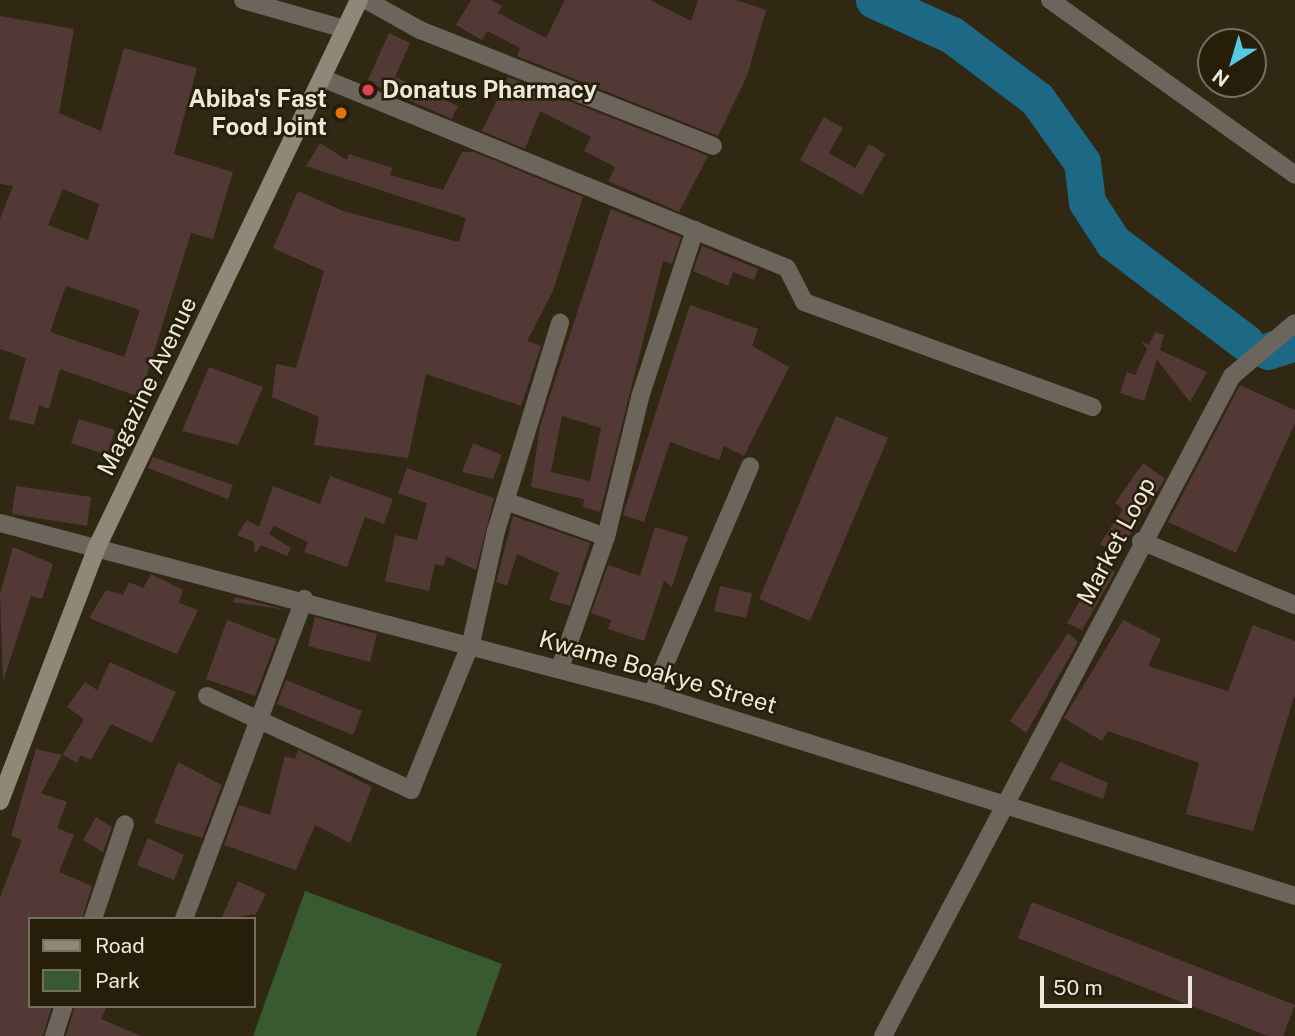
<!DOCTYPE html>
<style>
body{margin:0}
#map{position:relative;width:1295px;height:1036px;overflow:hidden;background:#302813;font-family:"Public Sans",sans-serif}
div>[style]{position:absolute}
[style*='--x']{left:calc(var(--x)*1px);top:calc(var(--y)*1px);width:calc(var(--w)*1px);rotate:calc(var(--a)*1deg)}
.green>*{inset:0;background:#395a30}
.river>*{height:37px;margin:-18.5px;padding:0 18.5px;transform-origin:18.5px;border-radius:18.5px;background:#1c6885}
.building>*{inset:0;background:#523936}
.street>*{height:18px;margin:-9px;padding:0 9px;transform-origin:9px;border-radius:9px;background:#6b655c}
.secondary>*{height:18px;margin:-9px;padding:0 9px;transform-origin:9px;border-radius:9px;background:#918778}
.dots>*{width:19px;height:19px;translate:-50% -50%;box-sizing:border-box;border:4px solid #261e09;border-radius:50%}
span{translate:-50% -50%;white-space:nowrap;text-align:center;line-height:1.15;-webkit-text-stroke:5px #261e09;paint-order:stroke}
.poi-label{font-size:24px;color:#ede8db;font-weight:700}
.left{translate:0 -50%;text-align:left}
.right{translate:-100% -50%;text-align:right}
.street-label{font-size:24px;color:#ede8db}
.legend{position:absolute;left:28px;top:917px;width:228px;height:91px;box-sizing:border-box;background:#261e09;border:2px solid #766f5d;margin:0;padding:9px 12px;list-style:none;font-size:21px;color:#ede8db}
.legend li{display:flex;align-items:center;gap:14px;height:35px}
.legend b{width:35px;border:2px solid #766f5d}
.north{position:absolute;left:1197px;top:28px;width:70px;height:70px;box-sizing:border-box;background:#261e09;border:2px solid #766f5d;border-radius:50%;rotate:217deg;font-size:19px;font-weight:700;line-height:28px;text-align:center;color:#ede8db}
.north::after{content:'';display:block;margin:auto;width:24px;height:32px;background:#57c9e2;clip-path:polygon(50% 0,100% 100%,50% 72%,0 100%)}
.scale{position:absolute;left:1040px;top:976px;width:152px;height:32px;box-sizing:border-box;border:4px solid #ede8db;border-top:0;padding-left:9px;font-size:21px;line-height:24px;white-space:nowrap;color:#ede8db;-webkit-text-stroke:5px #261e09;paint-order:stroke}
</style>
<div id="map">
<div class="green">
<div style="clip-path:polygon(305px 891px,502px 964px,476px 1036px,253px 1036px)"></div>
</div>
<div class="river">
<div style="--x:874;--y:0;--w:85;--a:24.2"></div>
<div style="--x:952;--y:35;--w:106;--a:37"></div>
<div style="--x:1037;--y:99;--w:77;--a:54.5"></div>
<div style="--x:1082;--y:162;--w:40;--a:82.9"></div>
<div style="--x:1087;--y:202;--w:48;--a:57"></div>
<div style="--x:1113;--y:242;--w:166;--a:37.1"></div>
<div style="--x:1268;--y:351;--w:28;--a:-18"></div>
</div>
<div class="building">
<div style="clip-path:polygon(471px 0,491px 0,502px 6px,498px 13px,546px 38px,565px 0,650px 0,691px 21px,698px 0,736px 0,766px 10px,747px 76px,718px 136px,517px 56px,520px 48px,487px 31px,482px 40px,456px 25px)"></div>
<div style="clip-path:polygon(evenodd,0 16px,74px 29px,59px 113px,101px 131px,124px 48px,197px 68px,174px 154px,233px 172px,213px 239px,191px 233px,140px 397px,60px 369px,49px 409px,39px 405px,34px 425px,9px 419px,26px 358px,0 349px,0 219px,13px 186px,0 184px,0 16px,63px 189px,99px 204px,88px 240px,48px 225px,63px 189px,0 16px,66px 286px,140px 310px,124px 357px,50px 332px,66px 286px)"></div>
<div style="clip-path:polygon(389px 33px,410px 43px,395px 77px,458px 106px,452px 119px,367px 82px)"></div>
<div style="clip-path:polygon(508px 77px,708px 156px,679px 212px,608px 181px,615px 167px,584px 151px,591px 137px,540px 111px,525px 149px,482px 131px)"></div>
<div style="clip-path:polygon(824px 117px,843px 128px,829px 153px,855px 168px,869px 144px,885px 154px,862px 195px,800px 160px)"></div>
<div style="clip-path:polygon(320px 143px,347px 160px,349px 154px,392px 168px,390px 175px,443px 190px,462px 152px,474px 152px,583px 197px,553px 291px,527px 341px,541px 346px,521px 406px,426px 374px,408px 458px,314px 445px,319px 417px,272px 397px,276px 364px,296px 368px,324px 271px,273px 248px,298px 191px,343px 211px,459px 242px,466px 218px,306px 166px)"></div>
<div style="clip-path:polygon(evenodd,611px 209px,681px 237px,672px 264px,663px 261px,600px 512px,583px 507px,584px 499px,531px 487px,540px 426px,611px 209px,562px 416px,601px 428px,590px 481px,551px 472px,562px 416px)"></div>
<div style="clip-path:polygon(702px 246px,758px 269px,754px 280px,733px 272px,728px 286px,693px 271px)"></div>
<div style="clip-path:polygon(690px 305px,758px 329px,752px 346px,789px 367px,744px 456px,724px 446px,719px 460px,670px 442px,644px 522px,623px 515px)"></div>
<div style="clip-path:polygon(1155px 332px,1164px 335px,1160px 350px,1207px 372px,1190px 402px,1157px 360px,1144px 401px,1120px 393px,1127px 372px,1135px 375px,1147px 349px,1141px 341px,1149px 345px)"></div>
<div style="clip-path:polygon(209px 367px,263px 387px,238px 445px,182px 431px)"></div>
<div style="clip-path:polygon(1240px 385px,1295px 410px,1295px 423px,1236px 553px,1168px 522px)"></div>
<div style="clip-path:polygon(836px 416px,888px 438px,810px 621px,759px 599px)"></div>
<div style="clip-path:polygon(79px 419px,115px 430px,107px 455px,71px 443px)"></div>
<div style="clip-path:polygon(473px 443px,502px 455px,493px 479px,462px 472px)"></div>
<div style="clip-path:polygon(153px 457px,233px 485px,228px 499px,148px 468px)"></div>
<div style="clip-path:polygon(1143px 463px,1165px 479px,1117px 555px,1100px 544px,1123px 509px,1115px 503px)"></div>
<div style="clip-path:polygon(407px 468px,494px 498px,476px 570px,446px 556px,444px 566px,435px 564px,429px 591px,385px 581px,395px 535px,417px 540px,427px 503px,398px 493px)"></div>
<div style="clip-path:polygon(330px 476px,393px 499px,384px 524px,365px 517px,347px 567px,304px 552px,308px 542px,274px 526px,269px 534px,291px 548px,287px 556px,261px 545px,255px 554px,254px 542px,237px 535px,247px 520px,259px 527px,273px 486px,320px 504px)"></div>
<div style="clip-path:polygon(16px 486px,91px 497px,87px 526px,12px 514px)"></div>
<div style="clip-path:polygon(513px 516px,590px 543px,570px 606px,549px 600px,559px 573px,517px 554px,507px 586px,496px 582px)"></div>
<div style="clip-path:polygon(655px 527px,688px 537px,672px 587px,664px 581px,644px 641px,608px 629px,611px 620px,591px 613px,608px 565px,640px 576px)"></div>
<div style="clip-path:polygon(13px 547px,53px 564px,42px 599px,31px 596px,3px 681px,0 594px)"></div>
<div style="clip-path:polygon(1101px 564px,1115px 572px,1082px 630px,1067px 623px)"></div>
<div style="clip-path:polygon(151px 574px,183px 590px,179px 603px,198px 610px,177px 654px,89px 618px,106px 590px,123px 595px,129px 582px,143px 588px)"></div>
<div style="clip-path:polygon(720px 586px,752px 593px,746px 618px,714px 611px)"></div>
<div style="clip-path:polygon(235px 597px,287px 610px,233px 602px)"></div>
<div style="clip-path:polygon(315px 617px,377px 634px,370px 662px,308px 646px)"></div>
<div style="clip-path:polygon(227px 620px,277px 639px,255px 696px,206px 679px)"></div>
<div style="clip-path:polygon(1123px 620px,1161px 639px,1148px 666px,1228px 691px,1253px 625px,1295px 641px,1295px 694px,1253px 831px,1186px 814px,1199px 763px,1108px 731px,1102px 741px,1064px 718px)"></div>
<div style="clip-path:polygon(1068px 633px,1078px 642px,1026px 733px,1010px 721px)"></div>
<div style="clip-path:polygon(110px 662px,176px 692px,152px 743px,111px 724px,91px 760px,81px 755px,77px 763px,63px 755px,84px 719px,67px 707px,85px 682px,97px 690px)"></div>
<div style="clip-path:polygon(286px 680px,362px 711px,353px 735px,277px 704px)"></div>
<div style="clip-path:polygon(36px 749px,62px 755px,41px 793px,67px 802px,57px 828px,74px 835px,59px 872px,92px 886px,82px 919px,30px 919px,30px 1006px,52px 1006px,43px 1036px,0 1036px,0 897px,22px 840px,11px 836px)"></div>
<div style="clip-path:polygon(298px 750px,372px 787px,350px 843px,315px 825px,296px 870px,224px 845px,239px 805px,270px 815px,285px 756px,295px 759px)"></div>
<div style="clip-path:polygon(178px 762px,222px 785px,202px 838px,154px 823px)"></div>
<div style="clip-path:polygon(1060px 762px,1108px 783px,1103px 799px,1050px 779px)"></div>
<div style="clip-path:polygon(96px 817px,112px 827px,103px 852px,83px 840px)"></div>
<div style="clip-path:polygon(148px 838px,184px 855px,174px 880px,137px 865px)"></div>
<div style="clip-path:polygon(238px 881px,266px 894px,256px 914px,221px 919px)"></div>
<div style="clip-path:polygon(1032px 902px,1295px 1005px,1283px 1036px,1268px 1036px,1018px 938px)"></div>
<div style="clip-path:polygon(75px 1006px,107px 1006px,101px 1019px,141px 1036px,66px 1036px)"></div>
</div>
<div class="street">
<div style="--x:243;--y:0;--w:106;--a:15.9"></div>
<div style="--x:366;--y:0;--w:62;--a:29.1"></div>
<div style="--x:420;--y:30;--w:315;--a:21.6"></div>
<div style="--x:1050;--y:0;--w:301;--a:35.5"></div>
<div style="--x:322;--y:78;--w:502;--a:22.23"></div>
<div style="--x:787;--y:268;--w:38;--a:63"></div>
<div style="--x:804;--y:302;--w:307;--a:20"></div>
<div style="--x:505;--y:501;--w:107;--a:19.6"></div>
<div style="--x:0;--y:523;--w:674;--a:14.7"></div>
<div style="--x:652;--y:694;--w:674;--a:17.44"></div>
<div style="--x:1141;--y:541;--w:167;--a:22.6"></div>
<div style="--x:560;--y:668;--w:139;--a:-70.7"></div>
<div style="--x:606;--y:537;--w:144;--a:-76.3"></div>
<div style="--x:640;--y:397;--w:176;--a:-71.8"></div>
<div style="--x:652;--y:694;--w:248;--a:-66.7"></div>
<div style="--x:207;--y:696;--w:225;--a:24.7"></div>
<div style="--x:411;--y:790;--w:159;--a:-67.8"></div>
<div style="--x:471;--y:643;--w:115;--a:-77.4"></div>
<div style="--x:496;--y:531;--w:218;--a:-72.9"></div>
<div style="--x:93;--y:919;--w:100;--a:-71.4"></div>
<div style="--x:184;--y:919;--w:342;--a:-69.4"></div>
<div style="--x:54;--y:1036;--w:32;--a:-72"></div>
<div style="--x:883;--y:1036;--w:747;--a:-62.13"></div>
<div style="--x:1232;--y:376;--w:82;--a:-40.1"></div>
</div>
<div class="secondary">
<div style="--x:0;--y:801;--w:274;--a:-69.1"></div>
<div style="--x:98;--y:545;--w:604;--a:-64.41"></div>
</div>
<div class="dots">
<div style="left:368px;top:90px;background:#e0444e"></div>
<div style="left:341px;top:113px;background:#e8710a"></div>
</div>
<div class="poi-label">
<span class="left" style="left:382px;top:90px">Donatus Pharmacy</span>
<span class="right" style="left:327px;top:113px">Abiba's Fast<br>Food Joint</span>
</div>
<div class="street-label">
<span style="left:147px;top:386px;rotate:-64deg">Magazine Avenue</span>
<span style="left:1116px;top:541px;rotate:-62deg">Market Loop</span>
<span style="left:658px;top:672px;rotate:16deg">Kwame Boakye Street</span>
</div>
<ul class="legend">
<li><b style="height:9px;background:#918778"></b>Road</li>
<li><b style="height:19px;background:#395a30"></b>Park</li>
</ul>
<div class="north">N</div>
<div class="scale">50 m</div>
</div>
